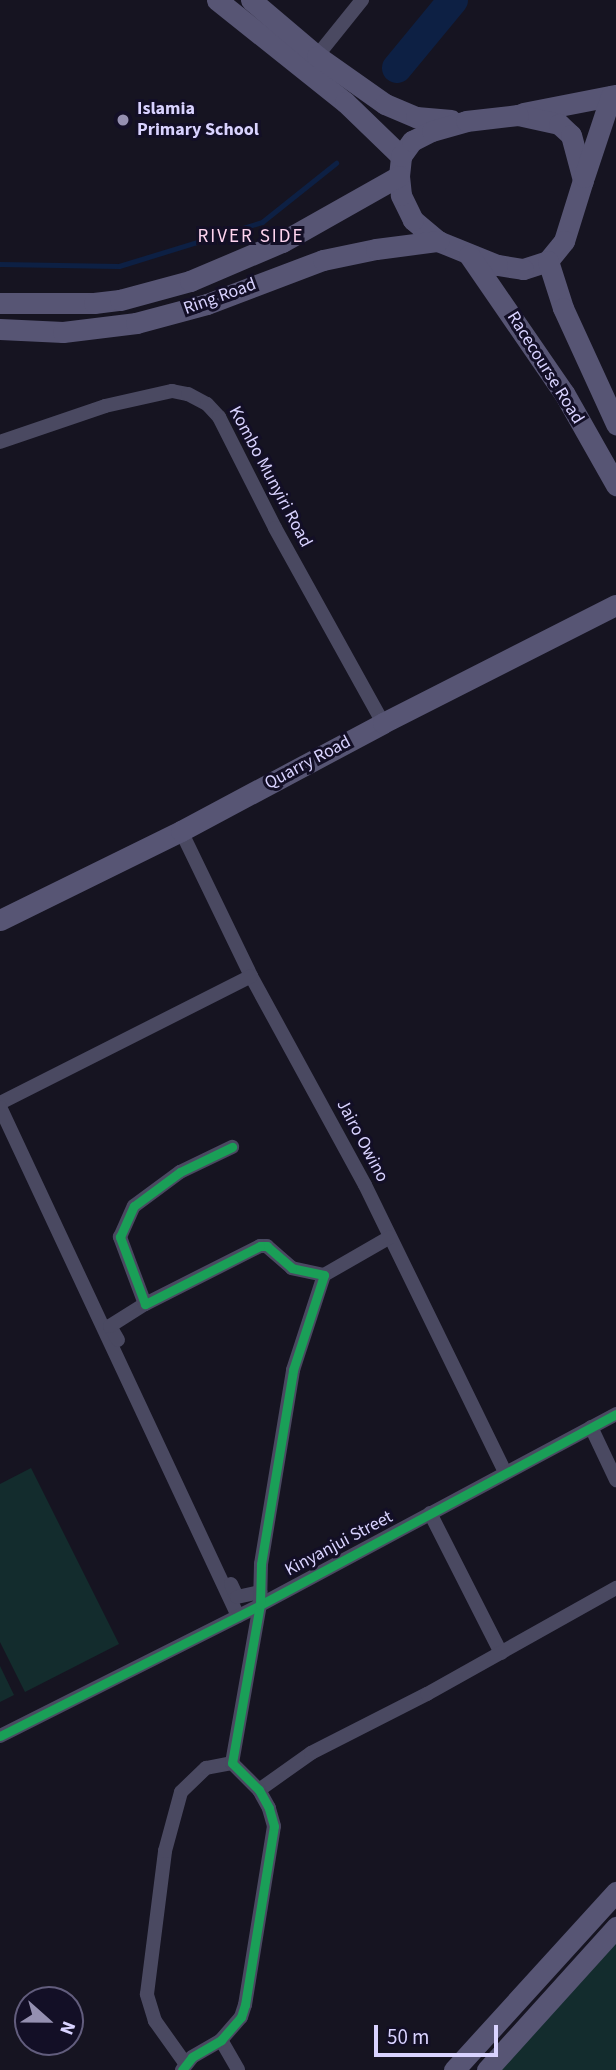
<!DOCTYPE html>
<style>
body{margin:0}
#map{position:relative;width:616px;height:2070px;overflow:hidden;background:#161421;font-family:"Source Sans 3",sans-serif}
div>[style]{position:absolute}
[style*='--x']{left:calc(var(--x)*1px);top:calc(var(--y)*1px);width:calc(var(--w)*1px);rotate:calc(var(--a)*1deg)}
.green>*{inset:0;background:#132c2d}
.stream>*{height:5px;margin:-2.5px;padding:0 2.5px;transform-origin:2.5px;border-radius:2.5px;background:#0d2044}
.river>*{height:30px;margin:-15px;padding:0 15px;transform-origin:15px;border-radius:15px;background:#0d2044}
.minor>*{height:14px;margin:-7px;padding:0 7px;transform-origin:7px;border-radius:7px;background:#4a4961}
.secondary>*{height:21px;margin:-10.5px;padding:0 10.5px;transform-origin:10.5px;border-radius:10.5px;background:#575574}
.cycleway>*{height:9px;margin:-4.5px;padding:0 4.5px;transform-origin:4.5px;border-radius:4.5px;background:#1a9f57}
.dots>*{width:19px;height:19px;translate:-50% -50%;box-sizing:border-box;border:4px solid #130f26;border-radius:50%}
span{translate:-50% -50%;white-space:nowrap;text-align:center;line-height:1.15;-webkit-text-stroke:6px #130f26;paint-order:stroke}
.poi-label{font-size:18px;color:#d9d3ff;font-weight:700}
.left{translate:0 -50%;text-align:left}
.street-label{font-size:18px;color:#d9d3ff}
.neighbourhood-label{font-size:19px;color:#ffd5ef;letter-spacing:2px}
.north{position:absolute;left:14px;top:1986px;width:70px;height:70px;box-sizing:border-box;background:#130f26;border:2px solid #625d7d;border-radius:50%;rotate:111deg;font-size:19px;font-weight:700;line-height:28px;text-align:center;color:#d9d3ff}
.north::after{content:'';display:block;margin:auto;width:24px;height:32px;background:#9590b1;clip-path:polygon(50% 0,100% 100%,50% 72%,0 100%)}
.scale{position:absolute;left:374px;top:2025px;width:124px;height:32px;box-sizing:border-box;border:4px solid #d9d3ff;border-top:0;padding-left:9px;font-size:21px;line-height:24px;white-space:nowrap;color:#d9d3ff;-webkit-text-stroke:5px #130f26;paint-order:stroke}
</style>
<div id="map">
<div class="green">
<div style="clip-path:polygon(31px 1468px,119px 1644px,25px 1692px,0 1642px,0 1484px)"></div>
<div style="clip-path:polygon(0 1666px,14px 1695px,0 1702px)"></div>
<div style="clip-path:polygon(616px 1927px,616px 2070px,487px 2070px)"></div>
</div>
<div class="stream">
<div style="--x:0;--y:264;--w:119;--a:1"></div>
<div style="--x:119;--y:266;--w:150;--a:-17.1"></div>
<div style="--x:262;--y:222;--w:95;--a:-38.6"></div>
</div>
<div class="river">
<div style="--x:397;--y:68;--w:88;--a:-50.5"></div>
</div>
<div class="minor">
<div style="--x:317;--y:56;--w:72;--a:-51.2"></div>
<div style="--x:0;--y:442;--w:111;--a:-18.9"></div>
<div style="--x:105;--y:406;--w:69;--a:-12.6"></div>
<div style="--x:172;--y:391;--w:16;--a:11"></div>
<div style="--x:188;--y:394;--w:21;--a:28"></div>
<div style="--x:207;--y:404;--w:18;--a:47"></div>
<div style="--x:219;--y:417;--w:124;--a:63.2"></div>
<div style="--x:275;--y:528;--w:223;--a:61"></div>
<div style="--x:181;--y:831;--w:161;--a:64.2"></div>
<div style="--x:251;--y:976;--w:238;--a:61.4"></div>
<div style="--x:365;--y:1185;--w:319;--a:64"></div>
<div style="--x:0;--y:1103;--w:281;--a:-26.8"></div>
<div style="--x:0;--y:1107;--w:562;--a:64.94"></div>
<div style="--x:324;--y:1275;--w:76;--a:-29.9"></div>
<div style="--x:118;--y:1340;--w:16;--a:-120"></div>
<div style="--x:110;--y:1326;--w:41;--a:-32.2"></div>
<div style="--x:591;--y:1427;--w:59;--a:64.7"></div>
<div style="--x:430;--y:1513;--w:157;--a:63.1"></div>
<div style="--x:231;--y:1584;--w:14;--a:65"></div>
<div style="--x:237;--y:1597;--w:24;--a:-12"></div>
<div style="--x:0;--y:1736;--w:291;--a:-26.7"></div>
<div style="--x:260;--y:1605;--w:404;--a:-28.2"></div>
<div style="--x:259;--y:1790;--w:64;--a:-35.4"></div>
<div style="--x:311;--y:1753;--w:130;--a:-27"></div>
<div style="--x:427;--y:1694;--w:217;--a:-29.3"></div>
<div style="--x:221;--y:2040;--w:34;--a:60"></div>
<div style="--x:185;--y:2063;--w:52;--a:-125.5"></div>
<div style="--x:155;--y:2021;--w:28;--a:-107"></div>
<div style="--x:147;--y:1994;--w:144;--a:-82.8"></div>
<div style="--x:165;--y:1851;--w:61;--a:-74.8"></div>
<div style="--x:181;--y:1792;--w:35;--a:-44"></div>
<div style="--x:206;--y:1768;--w:26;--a:-11"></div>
<div style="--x:182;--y:2070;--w:16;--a:-52"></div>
<div style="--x:192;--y:2057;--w:34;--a:-30"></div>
<div style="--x:221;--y:2040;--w:30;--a:-49"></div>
<div style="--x:241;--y:2017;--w:13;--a:-72"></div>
<div style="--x:245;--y:2005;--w:181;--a:-80.8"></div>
<div style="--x:274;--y:1826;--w:19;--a:-106"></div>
<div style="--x:269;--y:1808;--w:21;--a:-119"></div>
<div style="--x:259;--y:1790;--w:38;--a:-135"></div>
<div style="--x:232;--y:1763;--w:160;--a:-80"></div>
<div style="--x:260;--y:1605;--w:41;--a:-88.6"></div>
<div style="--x:261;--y:1564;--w:197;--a:-80.6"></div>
<div style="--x:293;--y:1370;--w:100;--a:-71.9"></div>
<div style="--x:324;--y:1275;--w:33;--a:-168"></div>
<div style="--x:292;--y:1268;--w:33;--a:-139"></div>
<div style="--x:267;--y:1246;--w:7;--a:180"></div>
<div style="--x:260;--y:1246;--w:129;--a:153.2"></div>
<div style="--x:145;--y:1304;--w:72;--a:-110.5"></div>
<div style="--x:120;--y:1237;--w:34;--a:-66"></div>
<div style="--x:134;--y:1206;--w:57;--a:-36.5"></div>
<div style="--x:180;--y:1172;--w:58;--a:-25.7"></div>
</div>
<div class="secondary">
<div style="--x:217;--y:0;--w:164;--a:38.6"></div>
<div style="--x:345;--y:102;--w:78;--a:44"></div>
<div style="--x:251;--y:0;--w:87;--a:40.3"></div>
<div style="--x:317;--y:56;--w:83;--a:35.2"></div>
<div style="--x:385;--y:104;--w:34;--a:23"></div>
<div style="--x:416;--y:117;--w:35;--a:5"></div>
<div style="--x:523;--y:113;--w:95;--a:-11"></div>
<div style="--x:518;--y:115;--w:42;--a:12.4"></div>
<div style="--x:559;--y:124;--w:16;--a:43"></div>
<div style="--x:571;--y:135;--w:47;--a:75.1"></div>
<div style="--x:583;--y:180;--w:64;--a:107.3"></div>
<div style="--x:564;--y:241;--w:26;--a:129"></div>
<div style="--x:548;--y:261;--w:26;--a:162"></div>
<div style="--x:523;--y:269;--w:26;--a:-171"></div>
<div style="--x:497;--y:265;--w:64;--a:-157.9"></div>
<div style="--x:438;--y:241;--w:33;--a:-140"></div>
<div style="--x:413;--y:220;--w:28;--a:-116"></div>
<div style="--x:401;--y:195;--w:19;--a:-96"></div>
<div style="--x:399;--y:176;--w:20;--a:-84"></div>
<div style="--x:401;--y:156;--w:19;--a:-54"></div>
<div style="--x:412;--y:141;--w:22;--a:-27"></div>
<div style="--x:432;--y:131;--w:35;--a:-16"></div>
<div style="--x:466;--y:121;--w:52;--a:-6.6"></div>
<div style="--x:584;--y:177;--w:85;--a:-71.6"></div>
<div style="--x:469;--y:255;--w:168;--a:55.5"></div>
<div style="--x:564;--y:393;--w:106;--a:60.5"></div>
<div style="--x:548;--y:261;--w:49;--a:72.3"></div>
<div style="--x:563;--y:308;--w:128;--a:65.4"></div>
<div style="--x:0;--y:303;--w:94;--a:0"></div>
<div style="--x:94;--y:303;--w:26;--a:-7"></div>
<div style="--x:120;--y:300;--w:73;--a:-15.2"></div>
<div style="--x:190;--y:281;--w:100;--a:-23"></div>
<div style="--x:282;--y:242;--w:134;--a:-29.4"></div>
<div style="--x:0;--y:329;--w:63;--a:2.7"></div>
<div style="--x:63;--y:332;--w:74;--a:-7"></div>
<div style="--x:136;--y:323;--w:73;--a:-15"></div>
<div style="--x:207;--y:304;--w:124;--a:-20.8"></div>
<div style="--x:323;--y:260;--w:54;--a:-11.7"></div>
<div style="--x:376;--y:249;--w:63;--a:-7.4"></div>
<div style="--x:0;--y:920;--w:202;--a:-26.2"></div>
<div style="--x:181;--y:831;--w:229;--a:-28.1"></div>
<div style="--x:383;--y:723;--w:261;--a:-26.9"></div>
<div style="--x:454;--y:2070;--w:241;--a:-47.7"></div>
<div style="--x:487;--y:2070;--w:193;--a:-47.9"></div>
</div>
<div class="cycleway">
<div style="--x:0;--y:1736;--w:291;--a:-26.7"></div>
<div style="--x:260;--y:1605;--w:404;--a:-28.2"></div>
<div style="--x:182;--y:2070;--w:16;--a:-52"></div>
<div style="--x:192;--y:2057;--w:34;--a:-30"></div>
<div style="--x:221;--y:2040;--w:30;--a:-49"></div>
<div style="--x:241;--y:2017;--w:13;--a:-72"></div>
<div style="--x:245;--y:2005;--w:181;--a:-80.8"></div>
<div style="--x:274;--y:1826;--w:19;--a:-106"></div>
<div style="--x:269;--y:1808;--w:21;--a:-119"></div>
<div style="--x:259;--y:1790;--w:38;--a:-135"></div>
<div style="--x:232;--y:1763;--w:160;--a:-80"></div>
<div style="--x:260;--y:1605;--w:41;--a:-88.6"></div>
<div style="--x:261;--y:1564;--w:197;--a:-80.6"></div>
<div style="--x:293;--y:1370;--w:100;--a:-71.9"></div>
<div style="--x:324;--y:1275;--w:33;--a:-168"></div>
<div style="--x:292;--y:1268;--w:33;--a:-139"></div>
<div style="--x:267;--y:1246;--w:7;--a:180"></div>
<div style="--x:260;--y:1246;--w:129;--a:153.2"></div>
<div style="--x:145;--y:1304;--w:72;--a:-110.5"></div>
<div style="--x:120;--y:1237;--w:34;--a:-66"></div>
<div style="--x:134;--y:1206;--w:57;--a:-36.5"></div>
<div style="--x:180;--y:1172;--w:58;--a:-25.7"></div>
</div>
<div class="dots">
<div style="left:123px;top:120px;background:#9590b1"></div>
</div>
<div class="poi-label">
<span class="left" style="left:137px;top:120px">Islamia<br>Primary School</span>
</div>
<div class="street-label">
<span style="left:220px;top:297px;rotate:-20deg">Ring Road</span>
<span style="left:545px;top:368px;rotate:58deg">Racecourse Road</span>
<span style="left:270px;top:477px;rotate:62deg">Kombo Munyiri Road</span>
<span style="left:308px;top:763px;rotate:-28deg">Quarry Road</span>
<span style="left:362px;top:1141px;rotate:62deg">Jairo Owino</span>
<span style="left:339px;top:1544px;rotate:-28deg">Kinyanjui Street</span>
</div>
<div class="neighbourhood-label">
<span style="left:251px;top:237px">RIVER SIDE</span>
</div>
<div class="north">N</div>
<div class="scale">50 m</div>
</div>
